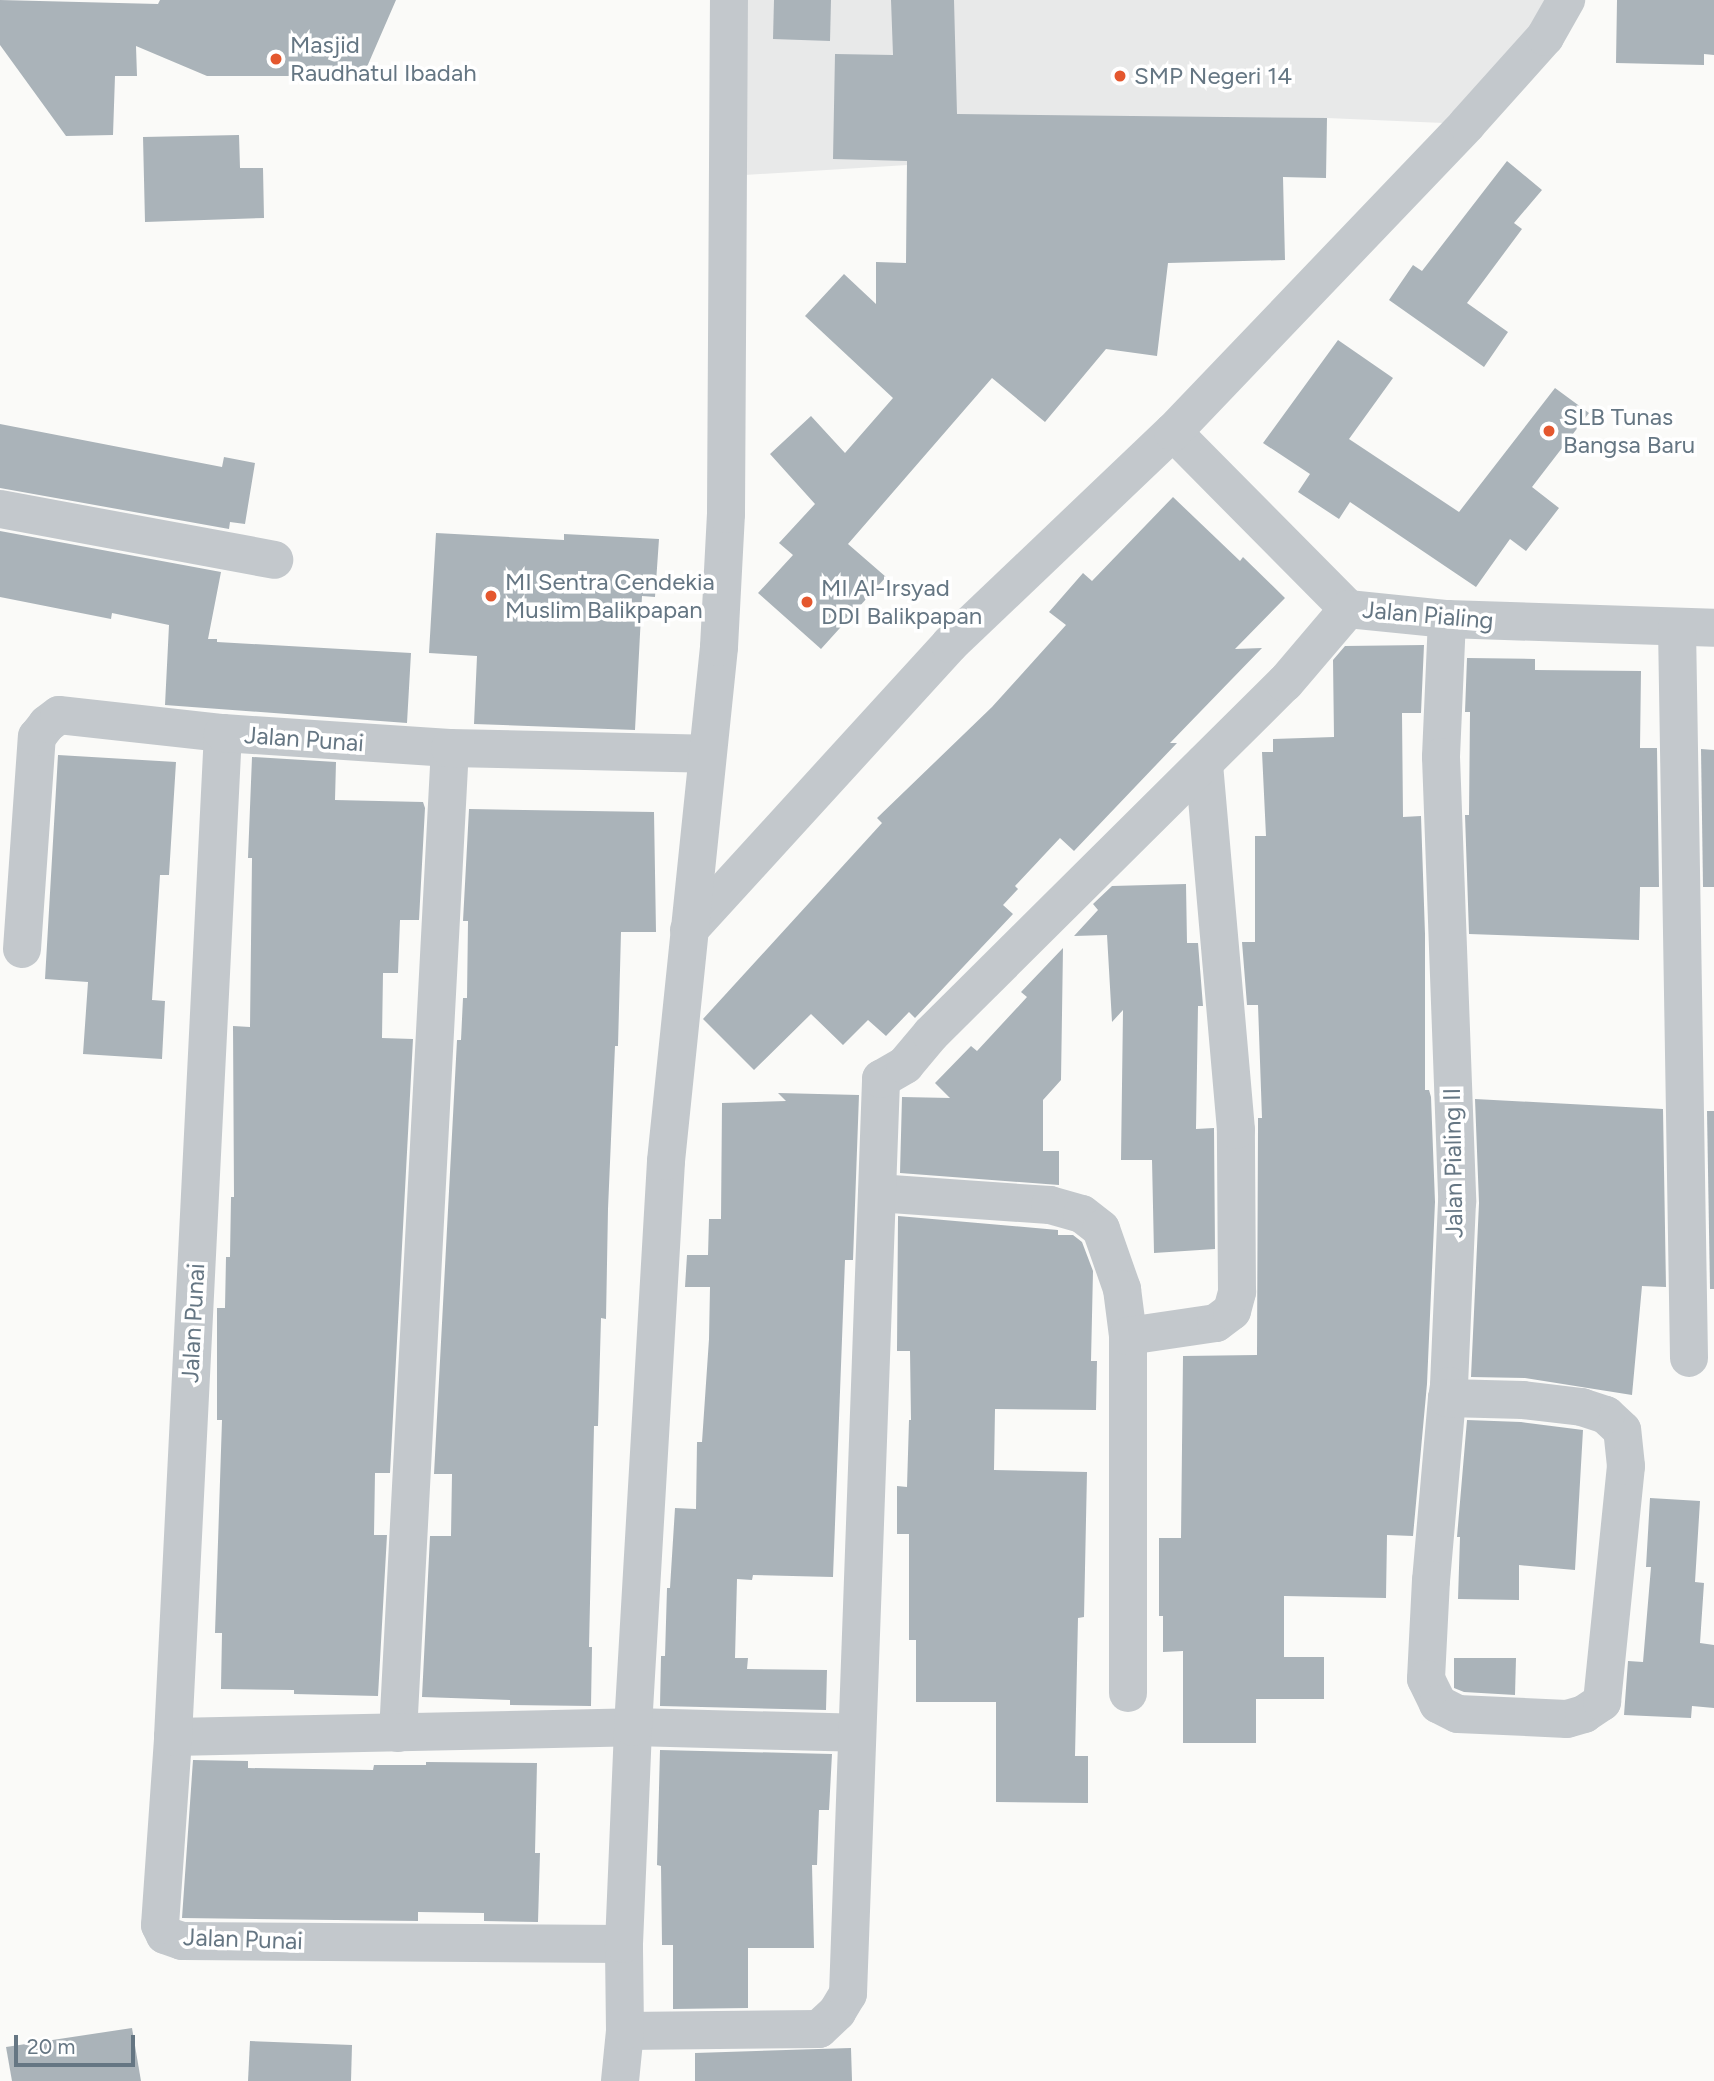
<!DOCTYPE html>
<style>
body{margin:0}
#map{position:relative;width:1714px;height:2081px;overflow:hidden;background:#fafaf8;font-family:Figtree,sans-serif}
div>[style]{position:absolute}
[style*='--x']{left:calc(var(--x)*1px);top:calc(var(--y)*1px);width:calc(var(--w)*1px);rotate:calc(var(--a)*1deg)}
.built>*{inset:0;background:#e8e9e9}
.building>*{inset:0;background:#aab3b9}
.minor>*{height:38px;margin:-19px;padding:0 19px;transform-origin:19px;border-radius:19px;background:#c3c8cc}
.dots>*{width:19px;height:19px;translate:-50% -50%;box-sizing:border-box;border:4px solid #fff;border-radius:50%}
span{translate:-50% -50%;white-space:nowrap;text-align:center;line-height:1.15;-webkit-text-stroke:7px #fff;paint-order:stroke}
.poi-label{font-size:24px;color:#657683}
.left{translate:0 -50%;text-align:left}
.street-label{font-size:24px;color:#657683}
.scale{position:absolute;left:14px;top:2035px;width:121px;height:32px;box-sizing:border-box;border:4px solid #657683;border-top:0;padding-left:9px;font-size:21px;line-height:24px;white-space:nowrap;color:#657683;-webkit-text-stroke:5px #fff;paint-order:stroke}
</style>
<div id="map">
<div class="built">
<div style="clip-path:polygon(732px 0,1553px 0,1467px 124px,1327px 118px,972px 161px,729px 176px)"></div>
</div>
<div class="building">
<div style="clip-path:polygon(0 0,158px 4px,160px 0,396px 0,363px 76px,207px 76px,136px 46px,137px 76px,115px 76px,113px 135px,66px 136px,0 45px)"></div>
<div style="clip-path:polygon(774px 0,831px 0,830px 41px,773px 39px)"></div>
<div style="clip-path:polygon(891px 0,954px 0,957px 114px,1327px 118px,1326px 178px,1283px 177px,1285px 260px,1168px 263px,1157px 356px,1106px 349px,1045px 422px,992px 378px,848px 544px,886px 577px,821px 649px,758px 593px,793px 555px,779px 543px,815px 504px,770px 454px,811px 416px,845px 453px,893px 398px,805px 316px,844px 274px,876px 304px,876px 262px,906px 263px,907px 161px,833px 159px,835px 54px,893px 55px)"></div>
<div style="clip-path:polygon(1617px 0,1714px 0,1714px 55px,1704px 54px,1704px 65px,1616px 63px)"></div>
<div style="clip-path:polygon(239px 135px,240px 168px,263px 168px,264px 218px,145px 222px,143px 137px)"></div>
<div style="clip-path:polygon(1507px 161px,1542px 190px,1514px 223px,1522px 229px,1467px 303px,1508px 332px,1484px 367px,1389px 300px,1413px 265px,1422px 271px)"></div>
<div style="clip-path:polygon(1338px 340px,1393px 378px,1349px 439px,1459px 512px,1555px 388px,1589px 413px,1532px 487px,1559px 508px,1526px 551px,1510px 539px,1476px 587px,1350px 502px,1339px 519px,1298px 492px,1310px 474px,1263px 443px)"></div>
<div style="clip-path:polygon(0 424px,222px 467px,224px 457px,255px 463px,245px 524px,230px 522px,229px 529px,0 488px)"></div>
<div style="clip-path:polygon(1173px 497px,1240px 561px,1243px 557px,1285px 598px,1235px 649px,1262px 648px,1170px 743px,1177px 743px,1074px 851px,1060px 838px,1015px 886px,1018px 889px,1003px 905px,1013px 914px,915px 1018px,909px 1012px,886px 1036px,868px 1020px,843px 1045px,811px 1014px,754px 1070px,703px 1019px,882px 823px,877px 818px,992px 707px,1066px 625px,1049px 612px,1083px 573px,1092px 581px)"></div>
<div style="clip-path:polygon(0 531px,221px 572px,208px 639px,217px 639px,217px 642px,411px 653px,407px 723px,165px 705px,169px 625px,112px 613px,111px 619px,0 597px)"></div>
<div style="clip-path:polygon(436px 533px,564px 540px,564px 534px,659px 539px,655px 597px,642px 596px,635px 730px,474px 724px,477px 656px,429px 653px)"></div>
<div style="clip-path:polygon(1424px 645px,1421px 713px,1402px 713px,1403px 817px,1421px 816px,1425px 934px,1425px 1090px,1429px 1090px,1431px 1097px,1435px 1202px,1427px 1384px,1413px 1536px,1387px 1535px,1386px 1598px,1284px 1596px,1284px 1657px,1324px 1657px,1324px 1699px,1256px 1699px,1256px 1743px,1183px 1743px,1183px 1651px,1163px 1652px,1163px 1616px,1159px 1616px,1159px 1538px,1181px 1538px,1183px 1356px,1257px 1355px,1258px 1125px,1258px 1118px,1262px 1118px,1258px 1005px,1247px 1005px,1242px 942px,1255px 942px,1255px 836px,1266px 836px,1262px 752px,1273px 752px,1273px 739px,1334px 737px,1333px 660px,1345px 646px)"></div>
<div style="clip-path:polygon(1467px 658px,1535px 659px,1535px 670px,1641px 671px,1640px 748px,1657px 748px,1659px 887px,1640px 887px,1639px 940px,1469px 934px,1465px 815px,1469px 815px,1470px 712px,1465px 712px)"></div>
<div style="clip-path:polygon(1701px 749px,1714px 750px,1714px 887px,1703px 887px)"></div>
<div style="clip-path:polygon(58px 755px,176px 762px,169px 875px,160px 875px,152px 1000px,165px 1001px,162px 1059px,83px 1054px,88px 982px,45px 979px)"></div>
<div style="clip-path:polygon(252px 757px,336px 762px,335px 800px,423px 802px,425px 808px,419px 920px,400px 920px,398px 973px,383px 973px,382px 1038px,413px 1039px,390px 1473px,375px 1473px,374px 1535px,387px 1535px,378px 1696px,294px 1694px,294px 1690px,221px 1689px,222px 1633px,215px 1633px,222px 1420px,217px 1420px,217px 1308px,225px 1308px,226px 1257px,230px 1257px,231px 1197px,234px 1197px,233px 1026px,250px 1027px,252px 858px,248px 858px)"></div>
<div style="clip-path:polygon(469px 809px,654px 812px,656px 932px,621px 932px,618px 1046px,615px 1046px,608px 1209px,606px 1319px,601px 1318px,598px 1426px,594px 1426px,589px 1647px,592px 1647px,591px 1706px,510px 1705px,510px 1700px,422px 1697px,430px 1536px,451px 1536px,452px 1474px,434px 1474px,457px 1040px,461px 1040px,463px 998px,467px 998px,468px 921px,463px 921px)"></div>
<div style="clip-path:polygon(1186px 884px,1187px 943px,1198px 943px,1203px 1006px,1198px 1006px,1196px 1129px,1214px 1128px,1215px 1249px,1154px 1253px,1152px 1160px,1121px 1160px,1123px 1010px,1112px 1022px,1107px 935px,1074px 936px,1098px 910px,1093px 904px,1112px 886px)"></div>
<div style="clip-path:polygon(1063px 948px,1061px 1080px,1043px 1100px,1043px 1151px,1059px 1151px,1059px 1185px,900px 1173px,902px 1097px,950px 1098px,935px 1083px,971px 1046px,977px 1051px,1027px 997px,1021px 992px)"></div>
<div style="clip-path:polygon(778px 1093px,859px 1095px,853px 1260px,845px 1260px,833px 1577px,753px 1575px,752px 1580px,737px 1579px,735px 1658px,748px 1658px,747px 1669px,827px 1670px,826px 1710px,660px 1706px,661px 1656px,665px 1656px,667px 1588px,670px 1588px,675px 1508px,696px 1509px,697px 1442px,702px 1442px,709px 1339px,710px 1287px,685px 1287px,687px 1255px,708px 1255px,709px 1219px,721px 1219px,722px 1103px,786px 1101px)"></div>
<div style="clip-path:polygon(1475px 1099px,1663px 1109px,1666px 1287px,1642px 1286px,1632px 1395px,1525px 1378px,1471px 1377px,1479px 1203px)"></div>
<div style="clip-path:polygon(1707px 1111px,1714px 1111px,1714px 1289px,1710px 1289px)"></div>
<div style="clip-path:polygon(898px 1216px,1058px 1230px,1058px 1235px,1073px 1235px,1082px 1242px,1093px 1271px,1091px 1361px,1097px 1361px,1096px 1410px,995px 1409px,994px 1470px,1087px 1472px,1084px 1617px,1078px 1618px,1075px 1756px,1088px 1756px,1088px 1803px,996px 1802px,996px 1702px,916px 1702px,916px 1640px,909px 1640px,909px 1534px,897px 1534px,897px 1486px,907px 1487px,909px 1420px,911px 1420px,910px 1351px,897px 1351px)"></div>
<div style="clip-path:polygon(1467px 1420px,1521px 1422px,1583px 1430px,1575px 1570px,1519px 1565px,1519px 1600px,1458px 1599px,1460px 1537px,1457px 1537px)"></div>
<div style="clip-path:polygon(1650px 1498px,1700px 1501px,1695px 1582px,1704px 1583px,1700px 1643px,1714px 1645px,1714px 1708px,1692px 1706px,1691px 1718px,1624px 1715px,1628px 1661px,1643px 1662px,1651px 1567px,1646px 1567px)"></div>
<div style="clip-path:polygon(1454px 1658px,1516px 1658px,1515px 1695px,1464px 1692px,1454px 1688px)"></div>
<div style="clip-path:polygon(660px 1750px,832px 1754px,829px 1810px,819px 1810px,817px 1865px,812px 1865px,814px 1948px,748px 1948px,748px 2008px,673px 2009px,673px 1945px,662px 1945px,661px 1866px,657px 1865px)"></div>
<div style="clip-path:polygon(193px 1760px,248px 1761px,248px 1768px,373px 1770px,374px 1765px,426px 1765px,426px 1762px,537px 1763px,535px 1853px,540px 1853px,538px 1922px,484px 1921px,484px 1913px,418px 1912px,418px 1921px,182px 1918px)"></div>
<div style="clip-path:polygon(132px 2028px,141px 2081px,12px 2081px,6px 2047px)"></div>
<div style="clip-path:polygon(250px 2041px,352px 2045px,351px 2081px,248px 2081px)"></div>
<div style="clip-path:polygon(851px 2048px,852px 2081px,695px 2081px,695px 2053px)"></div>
</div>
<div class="minor">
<div style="--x:1173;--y:432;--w:249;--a:45.3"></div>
<div style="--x:1348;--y:609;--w:100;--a:5.8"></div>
<div style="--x:1447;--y:619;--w:267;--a:1.9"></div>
<div style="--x:0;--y:509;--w:279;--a:10.5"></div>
<div style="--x:1447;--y:619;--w:138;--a:92.5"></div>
<div style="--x:1441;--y:757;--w:445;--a:87.9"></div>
<div style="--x:1457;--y:1202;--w:184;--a:92.5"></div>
<div style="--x:1449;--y:1386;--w:12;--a:99"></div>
<div style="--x:1447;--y:1398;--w:183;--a:95"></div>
<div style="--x:1431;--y:1580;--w:99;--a:92.9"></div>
<div style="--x:1426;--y:1679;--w:28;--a:64"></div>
<div style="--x:1438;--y:1704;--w:22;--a:27"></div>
<div style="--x:1458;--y:1714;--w:109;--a:2.6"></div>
<div style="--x:1567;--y:1719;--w:18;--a:-16"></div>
<div style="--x:1584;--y:1714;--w:22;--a:-34"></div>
<div style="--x:1602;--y:1702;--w:237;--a:-84.2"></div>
<div style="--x:1626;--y:1466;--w:36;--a:-96"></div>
<div style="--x:1622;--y:1430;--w:22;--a:-137"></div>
<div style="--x:1606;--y:1415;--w:25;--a:-162"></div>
<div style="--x:1582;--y:1407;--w:59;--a:-173.2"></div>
<div style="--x:1523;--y:1400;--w:76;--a:-178.5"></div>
<div style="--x:1677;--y:627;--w:731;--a:89.06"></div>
<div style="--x:689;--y:930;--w:387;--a:-47.6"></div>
<div style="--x:950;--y:644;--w:308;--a:-43.6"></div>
<div style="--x:1173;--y:432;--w:426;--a:-46.3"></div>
<div style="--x:1467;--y:124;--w:117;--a:-48.1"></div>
<div style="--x:1545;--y:37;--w:43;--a:-60.4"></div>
<div style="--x:22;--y:949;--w:213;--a:-86"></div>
<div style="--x:37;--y:737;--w:16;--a:-52"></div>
<div style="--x:47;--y:724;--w:15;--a:-37"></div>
<div style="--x:59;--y:715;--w:165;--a:6.3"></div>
<div style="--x:877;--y:1193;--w:173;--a:4"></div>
<div style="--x:1050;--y:1205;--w:33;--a:16"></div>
<div style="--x:1082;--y:1214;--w:24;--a:38"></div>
<div style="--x:1101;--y:1229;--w:64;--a:70.7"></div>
<div style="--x:1122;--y:1289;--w:47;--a:82.7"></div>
<div style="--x:1128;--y:1336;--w:357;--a:90"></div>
<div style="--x:1128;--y:1336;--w:89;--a:-8.4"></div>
<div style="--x:1216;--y:1323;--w:20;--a:-37"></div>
<div style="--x:1232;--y:1311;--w:20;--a:-75"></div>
<div style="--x:1237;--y:1292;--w:162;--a:-90.4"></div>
<div style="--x:1236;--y:1130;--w:368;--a:-95"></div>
<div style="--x:398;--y:1733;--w:986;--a:-86.98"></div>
<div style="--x:173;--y:1737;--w:460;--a:-1.2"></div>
<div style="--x:633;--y:1727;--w:224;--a:1.5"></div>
<div style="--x:624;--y:1944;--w:442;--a:-179.6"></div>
<div style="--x:182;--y:1941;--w:18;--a:-161"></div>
<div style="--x:165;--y:1935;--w:11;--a:-117"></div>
<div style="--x:160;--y:1925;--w:188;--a:-86"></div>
<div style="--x:173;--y:1737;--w:1005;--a:-87.15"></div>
<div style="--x:223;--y:733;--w:227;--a:3.8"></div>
<div style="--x:450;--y:748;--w:256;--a:1.3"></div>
<div style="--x:625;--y:2031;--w:194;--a:-0.6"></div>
<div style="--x:819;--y:2029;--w:25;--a:-43"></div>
<div style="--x:837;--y:2012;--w:21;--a:-59"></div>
<div style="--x:848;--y:1994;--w:916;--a:-87.93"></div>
<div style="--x:881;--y:1079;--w:28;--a:-30"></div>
<div style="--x:905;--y:1065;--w:40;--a:-50"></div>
<div style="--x:931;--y:1034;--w:499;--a:-44.8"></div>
<div style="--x:1285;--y:683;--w:97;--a:-49.6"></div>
<div style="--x:620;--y:2081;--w:50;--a:-84.3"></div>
<div style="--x:625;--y:2031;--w:87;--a:-90.7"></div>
<div style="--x:624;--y:1944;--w:217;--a:-87.6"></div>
<div style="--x:633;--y:1727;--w:567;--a:-86.66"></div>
<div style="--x:666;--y:1161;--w:517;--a:-84.11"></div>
<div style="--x:719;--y:647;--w:133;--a:-87"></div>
<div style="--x:726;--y:514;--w:514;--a:-89.67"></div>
</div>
<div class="dots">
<div style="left:276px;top:59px;background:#e4572e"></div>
<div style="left:1120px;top:76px;background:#e4572e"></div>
<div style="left:1549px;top:431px;background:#e4572e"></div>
<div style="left:491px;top:596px;background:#e4572e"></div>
<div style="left:807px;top:602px;background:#e4572e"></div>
</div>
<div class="poi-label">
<span class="left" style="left:290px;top:59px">Masjid<br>Raudhatul Ibadah</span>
<span class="left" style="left:1134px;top:76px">SMP Negeri 14</span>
<span class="left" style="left:1563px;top:431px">SLB Tunas<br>Bangsa Baru</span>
<span class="left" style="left:505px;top:596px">MI Sentra Cendekia<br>Muslim Balikpapan</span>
<span class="left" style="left:821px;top:602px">MI Al-Irsyad<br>DDI Balikpapan</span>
</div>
<div class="street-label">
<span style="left:1428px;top:615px;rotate:5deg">Jalan Pialing</span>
<span style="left:304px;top:739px;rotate:4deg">Jalan Punai</span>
<span style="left:1453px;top:1163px;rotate:-91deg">Jalan Pialing II</span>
<span style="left:193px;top:1323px;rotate:-87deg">Jalan Punai</span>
<span style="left:243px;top:1939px;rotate:2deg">Jalan Punai</span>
</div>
<div class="scale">20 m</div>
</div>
